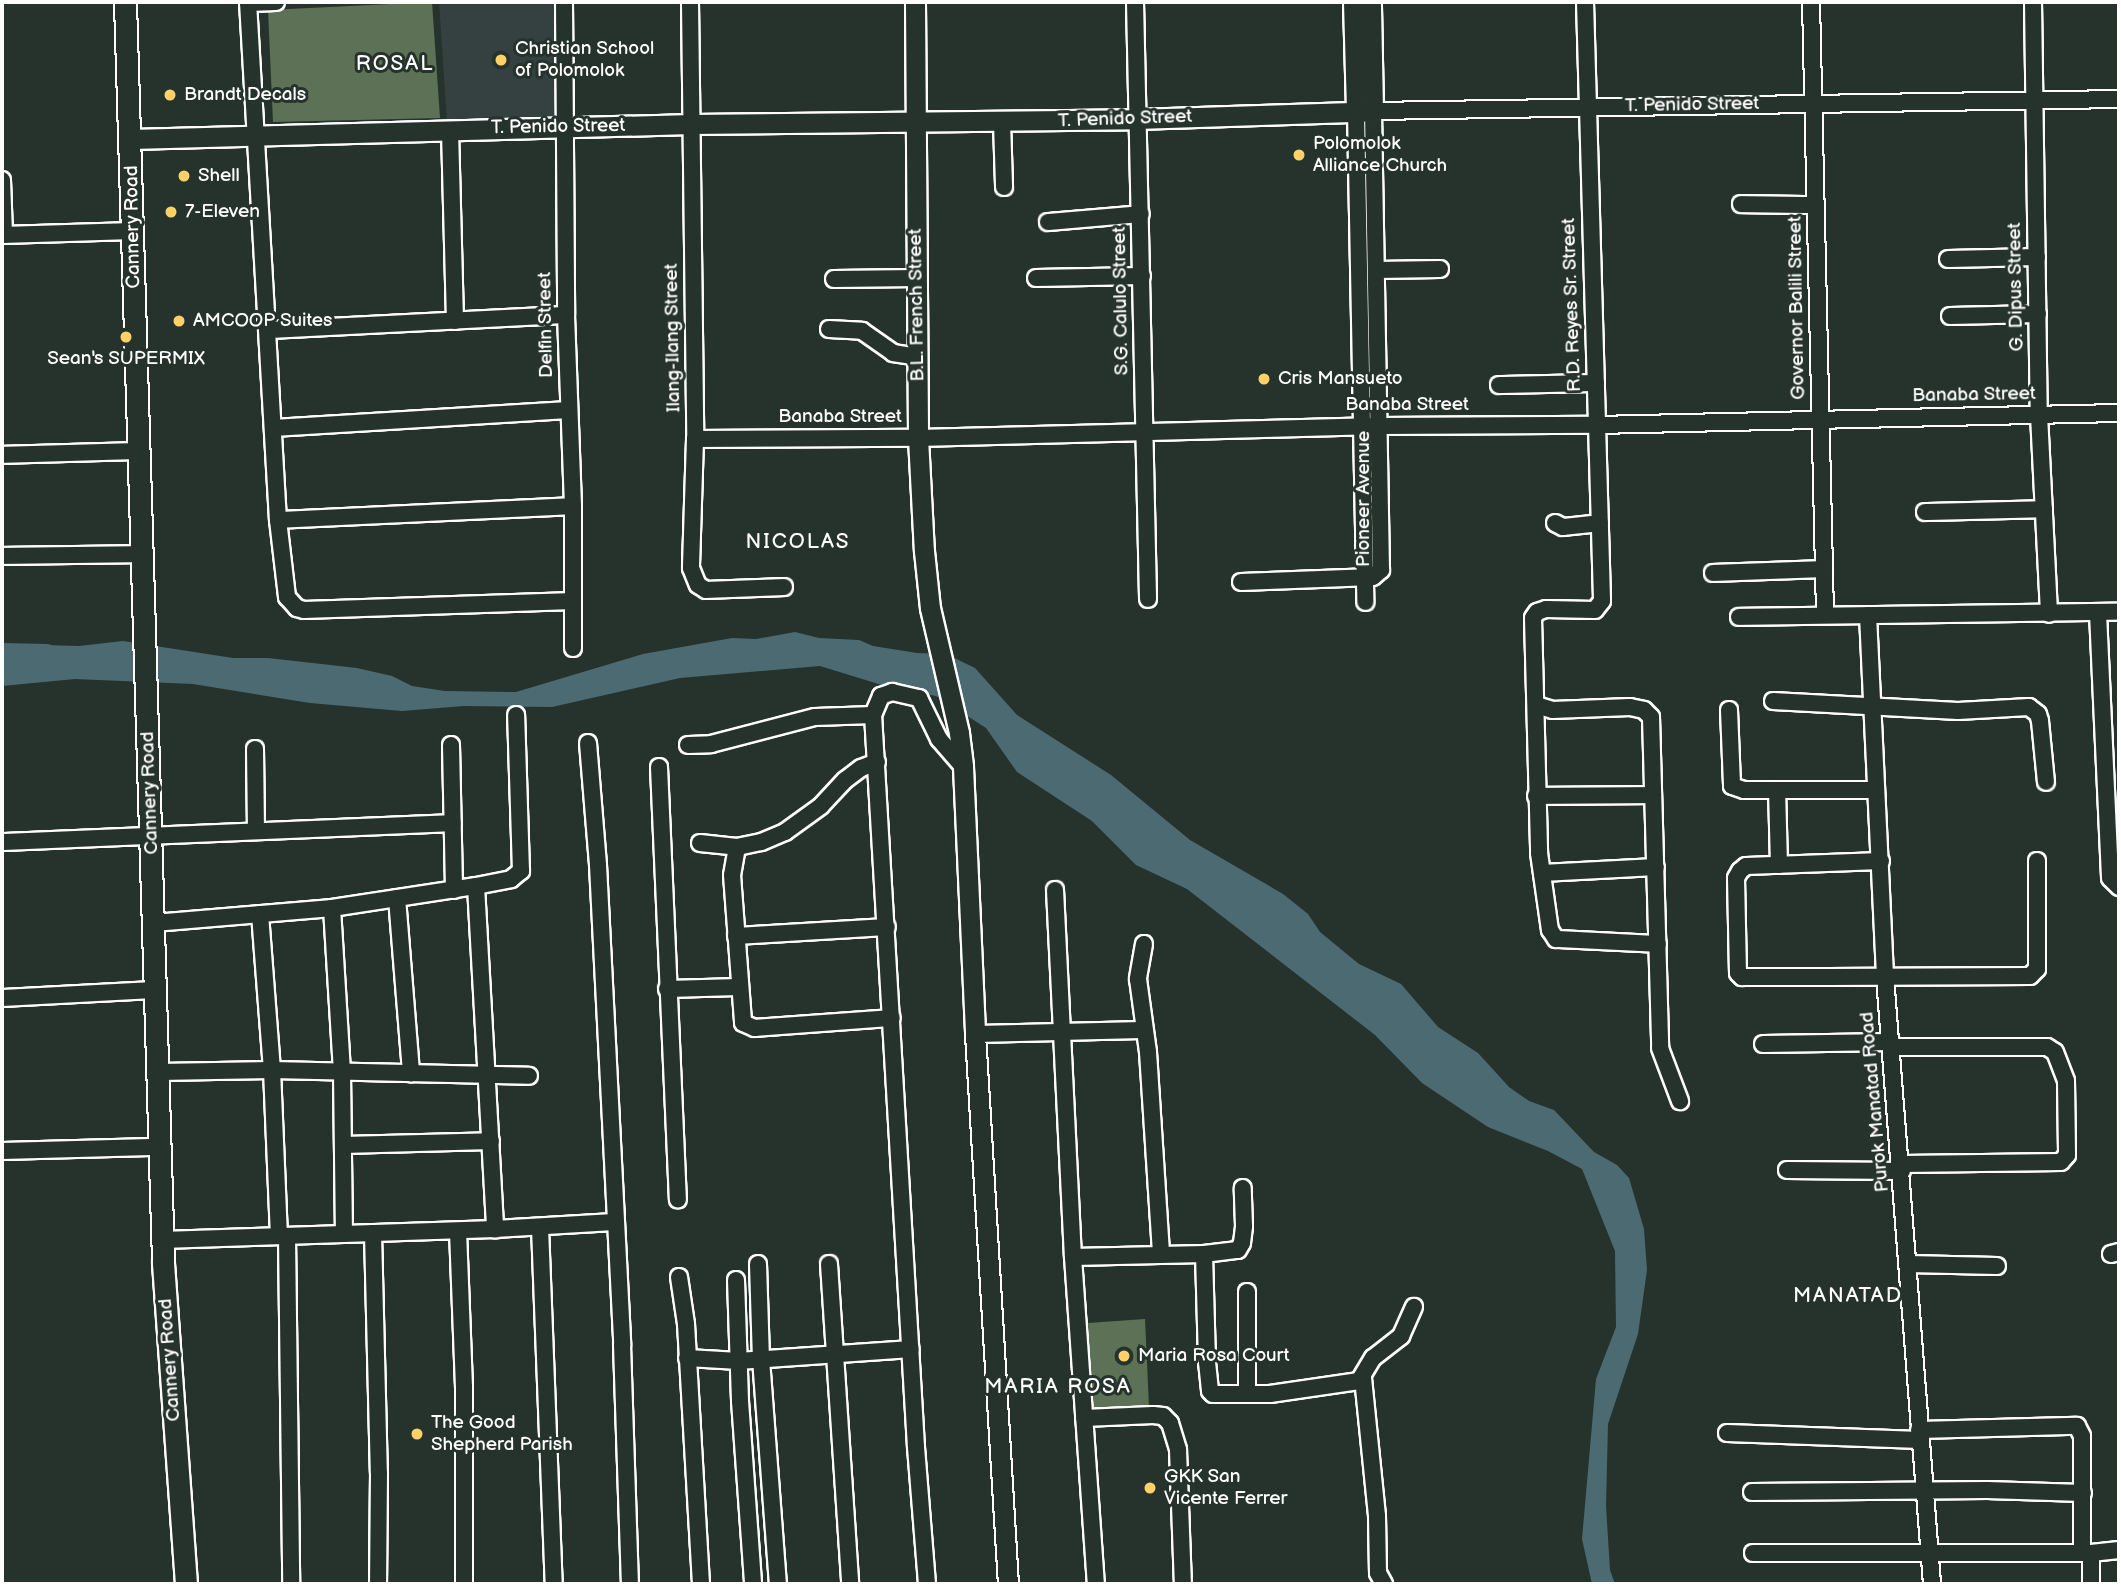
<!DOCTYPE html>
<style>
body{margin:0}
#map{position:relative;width:2121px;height:1586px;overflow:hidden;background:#26332d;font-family:"Balsamiq Sans",sans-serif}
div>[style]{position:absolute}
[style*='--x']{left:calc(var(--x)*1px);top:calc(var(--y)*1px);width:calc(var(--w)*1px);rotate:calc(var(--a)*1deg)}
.built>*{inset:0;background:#354140}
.green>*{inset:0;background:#5c7155}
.water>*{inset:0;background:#4c6a72}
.river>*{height:23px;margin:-11.5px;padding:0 11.5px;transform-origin:11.5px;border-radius:11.5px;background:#4c6a72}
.roads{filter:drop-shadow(2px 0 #fff) drop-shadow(-2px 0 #fff) drop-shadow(0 2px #fff) drop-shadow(0 -2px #fff)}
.minor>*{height:16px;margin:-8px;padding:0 8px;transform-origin:8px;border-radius:8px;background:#26332d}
.tertiary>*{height:19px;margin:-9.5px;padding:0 9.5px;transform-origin:9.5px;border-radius:9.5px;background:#26332d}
.secondary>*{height:21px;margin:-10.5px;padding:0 10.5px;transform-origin:10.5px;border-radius:10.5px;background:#26332d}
.dots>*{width:19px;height:19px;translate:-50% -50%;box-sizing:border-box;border:4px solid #26332d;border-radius:50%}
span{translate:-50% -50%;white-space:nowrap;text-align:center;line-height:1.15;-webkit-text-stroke:6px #26332d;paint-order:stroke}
.poi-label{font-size:19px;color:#fff}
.left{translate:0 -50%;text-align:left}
.street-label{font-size:19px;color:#fff}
.neighbourhood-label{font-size:21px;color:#fff;letter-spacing:2px}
.frame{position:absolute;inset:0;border:4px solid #fff;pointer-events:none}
</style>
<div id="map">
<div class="built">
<div style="clip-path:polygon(439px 2px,558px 2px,561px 118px,447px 122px)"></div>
</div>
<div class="green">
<div style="clip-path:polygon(432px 2px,440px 118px,273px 122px,268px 10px)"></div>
<div style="clip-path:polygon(1145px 1319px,1149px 1407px,1093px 1410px,1088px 1323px)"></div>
</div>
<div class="water">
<div style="clip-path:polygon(795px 632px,819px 638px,859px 640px,873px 646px,917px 653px,946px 654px,975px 668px,1017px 715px,1111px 775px,1190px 840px,1283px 894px,1308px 914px,1320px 932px,1359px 964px,1401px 984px,1438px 1027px,1478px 1053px,1509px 1087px,1529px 1101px,1554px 1110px,1594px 1152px,1617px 1165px,1629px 1178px,1644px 1229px,1647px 1270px,1638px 1334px,1608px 1424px,1606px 1506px,1610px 1570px,1615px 1584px,1592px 1584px,1582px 1539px,1596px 1379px,1616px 1327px,1615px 1251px,1582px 1169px,1548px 1151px,1488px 1127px,1422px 1083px,1375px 1035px,1187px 889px,1136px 865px,1092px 821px,1017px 772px,986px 728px,936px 696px,885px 686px,820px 666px,680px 678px,552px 707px,464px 706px,402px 711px,310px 703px,193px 684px,75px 679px,2px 686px,2px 654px,18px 654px,43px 645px,79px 646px,123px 641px,233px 658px,268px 658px,357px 668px,392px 676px,412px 686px,445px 691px,516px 692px,643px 654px,732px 638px,756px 639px)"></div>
</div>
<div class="river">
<div style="--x:2;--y:654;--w:44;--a:1.3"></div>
</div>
<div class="roads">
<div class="minor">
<div style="--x:248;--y:2;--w:519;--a:86.69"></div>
<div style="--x:278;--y:520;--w:78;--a:83.3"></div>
<div style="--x:287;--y:597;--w:15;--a:48"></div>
<div style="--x:297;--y:608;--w:7;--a:16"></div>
<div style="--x:304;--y:610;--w:269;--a:-1.9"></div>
<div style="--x:564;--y:2;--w:313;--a:89.6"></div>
<div style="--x:566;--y:315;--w:191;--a:87.9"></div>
<div style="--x:573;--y:506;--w:142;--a:90"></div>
<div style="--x:690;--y:2;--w:437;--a:89.3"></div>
<div style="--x:695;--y:439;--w:129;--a:91.8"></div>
<div style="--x:691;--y:568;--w:18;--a:68"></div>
<div style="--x:698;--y:585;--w:9;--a:32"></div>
<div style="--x:706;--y:590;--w:78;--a:-2.2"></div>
<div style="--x:1135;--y:2;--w:597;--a:88.75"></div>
<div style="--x:1585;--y:2;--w:599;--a:88.37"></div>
<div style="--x:1602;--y:601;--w:11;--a:128"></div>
<div style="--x:1595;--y:610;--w:49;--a:-178.8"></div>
<div style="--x:1546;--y:609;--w:9;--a:162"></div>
<div style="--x:1537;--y:612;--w:7;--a:124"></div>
<div style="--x:1533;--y:618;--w:235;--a:88.5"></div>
<div style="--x:1539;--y:853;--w:78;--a:81.9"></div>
<div style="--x:1550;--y:930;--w:11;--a:56"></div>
<div style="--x:1556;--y:939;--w:102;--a:2.8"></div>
<div style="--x:1811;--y:2;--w:611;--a:88.69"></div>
<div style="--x:2033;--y:2;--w:413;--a:89.2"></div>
<div style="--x:2039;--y:415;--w:199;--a:87.1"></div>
<div style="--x:248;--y:3;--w:28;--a:-2"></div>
<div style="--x:1356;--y:112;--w:490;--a:88.9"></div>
<div style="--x:1002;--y:122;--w:65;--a:88.2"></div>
<div style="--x:450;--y:130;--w:191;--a:88.5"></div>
<div style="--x:2;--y:180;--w:55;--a:87.9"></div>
<div style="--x:1741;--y:204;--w:74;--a:0.8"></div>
<div style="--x:1048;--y:222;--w:93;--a:-4.9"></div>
<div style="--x:2;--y:235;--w:131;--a:-1.7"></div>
<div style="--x:1948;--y:259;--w:89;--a:-1.3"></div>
<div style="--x:1376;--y:270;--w:64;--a:-0.9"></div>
<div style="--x:1036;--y:278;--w:106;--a:-1.1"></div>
<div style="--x:834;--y:279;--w:83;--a:-0.7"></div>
<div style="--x:1950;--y:316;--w:88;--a:-1.3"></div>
<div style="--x:829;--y:329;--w:33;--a:3"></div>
<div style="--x:862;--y:331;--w:38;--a:35"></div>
<div style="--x:893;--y:353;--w:25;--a:9"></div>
<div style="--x:268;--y:330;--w:298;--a:-2.9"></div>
<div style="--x:1499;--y:385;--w:97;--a:-1.2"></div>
<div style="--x:273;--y:428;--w:296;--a:-3.5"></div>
<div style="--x:695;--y:439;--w:223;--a:-0.3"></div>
<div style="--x:918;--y:438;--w:461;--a:-1.5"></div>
<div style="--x:1379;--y:426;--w:218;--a:-0.3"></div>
<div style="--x:1597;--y:425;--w:522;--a:-1.32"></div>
<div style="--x:2;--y:455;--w:136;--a:-1.7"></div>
<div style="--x:1925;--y:512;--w:119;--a:-1.4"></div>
<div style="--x:278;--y:520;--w:295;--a:-2.7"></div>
<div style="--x:1555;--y:523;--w:9;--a:27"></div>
<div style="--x:1563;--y:527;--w:37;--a:-6"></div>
<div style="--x:2;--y:556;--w:140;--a:-0.8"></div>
<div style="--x:1713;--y:573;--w:111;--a:-2.1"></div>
<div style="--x:1241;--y:582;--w:132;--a:-2.2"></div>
<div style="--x:1373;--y:577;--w:11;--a:-41"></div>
<div style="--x:1381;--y:570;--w:459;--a:-91"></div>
<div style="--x:1373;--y:111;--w:746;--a:-0.92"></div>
<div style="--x:2098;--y:613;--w:265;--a:87.4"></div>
<div style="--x:2110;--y:878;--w:13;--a:45"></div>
<div style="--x:1868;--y:615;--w:362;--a:87.3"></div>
<div style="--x:1885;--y:977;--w:609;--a:85.57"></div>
<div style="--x:1739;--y:617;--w:380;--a:-0.8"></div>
<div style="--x:1773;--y:701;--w:185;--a:3.1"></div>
<div style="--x:1958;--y:711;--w:71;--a:-3.2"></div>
<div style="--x:2029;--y:707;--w:11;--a:38"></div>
<div style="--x:2038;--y:714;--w:7;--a:74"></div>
<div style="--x:2040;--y:721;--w:61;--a:84.4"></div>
<div style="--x:1536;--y:705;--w:17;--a:17"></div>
<div style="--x:1552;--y:710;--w:78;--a:-2.2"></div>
<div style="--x:1630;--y:707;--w:14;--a:12"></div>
<div style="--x:1644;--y:710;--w:10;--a:45"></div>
<div style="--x:1651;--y:717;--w:331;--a:88.4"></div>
<div style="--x:1660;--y:1048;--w:57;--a:69.3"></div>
<div style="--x:1729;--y:710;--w:76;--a:87.7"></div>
<div style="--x:1732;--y:786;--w:13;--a:18"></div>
<div style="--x:1744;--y:790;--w:33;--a:0"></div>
<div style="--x:588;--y:743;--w:122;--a:85.3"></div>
<div style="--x:598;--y:865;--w:481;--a:87.1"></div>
<div style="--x:622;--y:1345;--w:239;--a:88.1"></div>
<div style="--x:451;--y:745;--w:145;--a:88.8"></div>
<div style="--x:688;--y:745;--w:23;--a:-2"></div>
<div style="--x:711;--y:744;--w:107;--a:-14.6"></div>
<div style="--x:815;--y:717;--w:58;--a:-2"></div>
<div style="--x:255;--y:749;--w:82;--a:89.3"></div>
<div style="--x:877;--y:762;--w:17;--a:159"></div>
<div style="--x:861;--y:768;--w:20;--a:143"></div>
<div style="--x:845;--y:780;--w:35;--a:133"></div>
<div style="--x:821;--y:806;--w:44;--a:144.2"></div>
<div style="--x:785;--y:832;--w:26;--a:157"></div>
<div style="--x:761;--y:842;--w:25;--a:168"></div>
<div style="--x:737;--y:847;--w:28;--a:100"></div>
<div style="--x:732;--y:875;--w:148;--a:85.7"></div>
<div style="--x:743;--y:1023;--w:13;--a:23"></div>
<div style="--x:755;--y:1028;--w:137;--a:-4.2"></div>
<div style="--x:659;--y:767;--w:433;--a:87.5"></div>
<div style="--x:1536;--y:796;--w:115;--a:-0.5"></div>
<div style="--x:2;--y:842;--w:451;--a:-2.4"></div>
<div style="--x:700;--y:843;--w:37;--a:6"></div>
<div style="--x:1881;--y:861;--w:135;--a:177.9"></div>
<div style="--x:1746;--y:866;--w:8;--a:140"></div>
<div style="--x:1740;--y:871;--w:8;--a:120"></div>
<div style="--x:1736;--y:878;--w:95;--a:88.8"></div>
<div style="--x:1738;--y:973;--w:6;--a:45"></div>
<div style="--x:1742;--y:977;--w:86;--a:0"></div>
<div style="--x:1828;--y:977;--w:202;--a:-0.3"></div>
<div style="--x:2030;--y:976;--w:10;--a:-45"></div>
<div style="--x:2037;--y:969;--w:108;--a:-90"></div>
<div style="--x:1779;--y:865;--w:75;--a:-91.5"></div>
<div style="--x:1777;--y:790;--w:99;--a:0"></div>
<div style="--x:1542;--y:873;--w:114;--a:-3"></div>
<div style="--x:476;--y:886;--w:36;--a:-11"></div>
<div style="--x:511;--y:879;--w:13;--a:-39"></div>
<div style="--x:521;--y:871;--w:156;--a:-91.8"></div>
<div style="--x:1055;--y:890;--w:367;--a:87.2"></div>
<div style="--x:1073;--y:1257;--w:328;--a:86"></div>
<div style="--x:397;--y:898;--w:176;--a:85.4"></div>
<div style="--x:332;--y:908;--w:165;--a:86.5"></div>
<div style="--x:342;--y:1073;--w:161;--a:89.3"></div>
<div style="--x:260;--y:914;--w:156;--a:85.6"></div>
<div style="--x:272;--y:1070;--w:166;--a:87.6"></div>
<div style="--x:154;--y:923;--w:179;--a:-4.8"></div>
<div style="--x:332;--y:908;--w:146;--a:-8.7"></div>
<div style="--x:476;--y:886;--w:344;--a:86.8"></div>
<div style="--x:736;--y:936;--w:151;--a:-3.4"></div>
<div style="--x:1144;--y:944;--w:36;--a:100"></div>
<div style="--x:1138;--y:979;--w:74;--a:82.2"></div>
<div style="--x:1148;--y:1052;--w:203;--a:86.3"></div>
<div style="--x:667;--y:989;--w:72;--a:-1.6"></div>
<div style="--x:2;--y:998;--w:153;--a:-3"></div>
<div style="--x:975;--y:1034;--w:169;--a:-1.4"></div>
<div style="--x:1763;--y:1044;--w:128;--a:-0.9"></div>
<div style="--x:1892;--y:1047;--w:155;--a:0"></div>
<div style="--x:2047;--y:1047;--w:9;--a:32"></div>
<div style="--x:2055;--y:1052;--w:31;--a:69"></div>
<div style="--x:2066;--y:1081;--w:74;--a:89.2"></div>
<div style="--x:2067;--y:1155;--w:9;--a:131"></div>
<div style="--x:2061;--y:1162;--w:159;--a:179.3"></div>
<div style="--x:159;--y:1072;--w:113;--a:-1"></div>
<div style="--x:272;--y:1070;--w:257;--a:1.3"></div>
<div style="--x:343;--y:1145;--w:148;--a:-1.5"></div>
<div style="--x:2;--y:1151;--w:158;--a:-1.5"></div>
<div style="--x:1787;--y:1170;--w:115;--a:0.5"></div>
<div style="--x:540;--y:1227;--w:357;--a:87.8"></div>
<div style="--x:458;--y:1231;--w:156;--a:87.8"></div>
<div style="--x:464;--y:1387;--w:197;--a:90"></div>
<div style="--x:373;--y:1233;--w:240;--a:88.6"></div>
<div style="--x:379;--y:1473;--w:111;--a:90.5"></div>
<div style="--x:287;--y:1236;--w:348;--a:89.3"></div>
<div style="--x:162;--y:1240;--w:333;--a:-1.9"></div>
<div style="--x:495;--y:1229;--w:119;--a:-3.4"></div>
<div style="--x:1204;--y:1254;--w:108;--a:88.4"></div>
<div style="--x:1207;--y:1362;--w:29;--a:84"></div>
<div style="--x:1210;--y:1391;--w:4;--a:45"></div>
<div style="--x:1213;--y:1394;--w:57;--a:0"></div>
<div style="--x:1270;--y:1394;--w:90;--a:-8.3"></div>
<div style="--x:1359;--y:1381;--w:27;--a:-59"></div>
<div style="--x:1373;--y:1358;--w:36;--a:-38"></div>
<div style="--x:1401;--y:1336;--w:32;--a:-66"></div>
<div style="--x:2111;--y:1254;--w:8;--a:-14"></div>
<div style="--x:1073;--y:1257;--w:131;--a:-1.3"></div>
<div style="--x:1204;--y:1254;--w:34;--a:-7"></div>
<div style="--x:1238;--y:1250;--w:8;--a:-60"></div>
<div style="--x:1242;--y:1243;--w:17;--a:-83"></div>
<div style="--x:1244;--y:1226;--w:38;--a:-92"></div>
<div style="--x:758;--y:1264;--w:95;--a:88.2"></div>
<div style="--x:761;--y:1359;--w:226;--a:85.7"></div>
<div style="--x:829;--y:1264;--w:321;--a:86.2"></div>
<div style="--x:1908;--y:1264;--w:89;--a:1.3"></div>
<div style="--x:679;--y:1277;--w:48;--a:81.5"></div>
<div style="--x:686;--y:1324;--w:260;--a:86.7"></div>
<div style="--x:736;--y:1280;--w:121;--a:88.1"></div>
<div style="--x:740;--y:1401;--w:183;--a:85.9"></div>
<div style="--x:687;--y:1358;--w:52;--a:3.3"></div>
<div style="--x:739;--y:1361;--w:172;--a:-4"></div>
<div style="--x:1363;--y:1378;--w:139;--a:84.2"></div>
<div style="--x:1377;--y:1516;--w:57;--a:89"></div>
<div style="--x:1378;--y:1573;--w:13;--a:61"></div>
<div style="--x:1247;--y:1394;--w:102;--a:-90"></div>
<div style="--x:1084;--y:1418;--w:69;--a:-2.5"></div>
<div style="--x:1153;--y:1415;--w:10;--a:6"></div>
<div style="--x:1163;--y:1416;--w:10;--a:45"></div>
<div style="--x:1170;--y:1423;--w:28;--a:73"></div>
<div style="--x:1178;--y:1450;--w:134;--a:87.9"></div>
<div style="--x:1919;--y:1430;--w:158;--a:-1.5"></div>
<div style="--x:2077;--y:1426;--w:11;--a:63"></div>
<div style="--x:2082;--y:1436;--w:117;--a:90"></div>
<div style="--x:1727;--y:1433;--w:193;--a:2.1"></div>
<div style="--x:1752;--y:1492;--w:235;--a:-0.5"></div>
<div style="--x:1987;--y:1490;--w:96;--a:1.8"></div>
<div style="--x:1753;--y:1553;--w:338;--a:0"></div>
<div style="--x:2091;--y:1553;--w:28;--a:-6"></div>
<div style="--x:2091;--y:1553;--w:31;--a:90"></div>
<div style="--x:927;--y:1584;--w:137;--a:-94.6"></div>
<div style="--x:916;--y:1447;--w:733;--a:-93.36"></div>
<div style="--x:873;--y:715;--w:21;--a:-67"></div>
<div style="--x:881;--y:696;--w:12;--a:-20"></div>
<div style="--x:892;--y:692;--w:28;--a:13"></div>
<div style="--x:919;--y:698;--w:46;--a:64"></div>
<div style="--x:939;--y:739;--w:37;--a:49"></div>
</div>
<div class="tertiary">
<div style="--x:915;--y:2;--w:436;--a:89.6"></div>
<div style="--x:918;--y:438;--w:113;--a:87"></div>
<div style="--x:924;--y:551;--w:57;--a:84"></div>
<div style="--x:930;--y:608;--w:128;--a:76.9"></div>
<div style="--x:959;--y:733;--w:34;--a:83"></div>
<div style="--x:963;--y:767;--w:267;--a:87.4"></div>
<div style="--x:975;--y:1034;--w:551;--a:86.57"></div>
<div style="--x:1353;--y:2;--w:110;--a:88.4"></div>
<div style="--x:131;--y:139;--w:560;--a:-1.53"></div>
<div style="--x:691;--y:124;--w:447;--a:-0.6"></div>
<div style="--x:1138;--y:119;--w:235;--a:-1.9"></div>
<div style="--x:1373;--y:111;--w:109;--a:-91.1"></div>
</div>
<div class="secondary">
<div style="--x:125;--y:2;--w:1262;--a:88.27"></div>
<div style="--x:163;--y:1263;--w:322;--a:85.9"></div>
</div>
</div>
<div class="dots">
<div style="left:501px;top:60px;background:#ffd166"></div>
<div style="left:170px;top:95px;background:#ffd166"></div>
<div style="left:1299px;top:155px;background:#ffd166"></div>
<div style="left:184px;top:176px;background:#ffd166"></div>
<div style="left:171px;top:212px;background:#ffd166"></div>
<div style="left:179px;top:321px;background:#ffd166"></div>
<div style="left:126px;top:337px;background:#ffd166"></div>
<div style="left:1264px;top:379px;background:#ffd166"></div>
<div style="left:1124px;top:1356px;background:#ffd166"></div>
<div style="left:417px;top:1434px;background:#ffd166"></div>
<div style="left:1150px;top:1488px;background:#ffd166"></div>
</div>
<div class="poi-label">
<span class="left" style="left:515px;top:60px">Christian School<br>of Polomolok</span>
<span class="left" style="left:184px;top:95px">Brandt Decals</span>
<span class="left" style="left:1313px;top:155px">Polomolok<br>Alliance Church</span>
<span class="left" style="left:198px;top:176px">Shell</span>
<span class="left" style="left:185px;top:212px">7-Eleven</span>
<span class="left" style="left:193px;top:321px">AMCOOP Suites</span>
<span style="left:126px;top:359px">Sean's SUPERMIX</span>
<span class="left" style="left:1278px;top:379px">Cris Mansueto</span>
<span class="left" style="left:1138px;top:1356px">Maria Rosa Court</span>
<span class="left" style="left:431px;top:1434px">The Good<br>Shepherd Parish</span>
<span class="left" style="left:1164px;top:1488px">GKK San<br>Vicente Ferrer</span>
</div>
<div class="street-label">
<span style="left:1692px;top:105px;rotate:-1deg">T. Penido Street</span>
<span style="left:1125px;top:119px;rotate:-2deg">T. Penido Street</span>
<span style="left:558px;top:127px;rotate:-1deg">T. Penido Street</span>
<span style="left:133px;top:227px;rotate:-91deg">Cannery Road</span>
<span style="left:2016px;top:287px;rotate:-91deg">G. Dipus Street</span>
<span style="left:1121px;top:301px;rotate:-91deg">S.G. Calulo Street</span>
<span style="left:917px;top:305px;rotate:-91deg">B.L. French Street</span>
<span style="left:1572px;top:305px;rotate:-92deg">R.D. Reyes Sr. Street</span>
<span style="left:1797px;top:308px;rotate:-91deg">Governor Balili Street</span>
<span style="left:546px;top:325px;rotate:-91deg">Delfin Street</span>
<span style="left:673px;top:338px;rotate:-91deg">Ilang-Ilang Street</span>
<span style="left:1974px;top:395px;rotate:-1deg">Banaba Street</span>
<span style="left:1407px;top:405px">Banaba Street</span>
<span style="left:840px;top:417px">Banaba Street</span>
<span style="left:1364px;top:499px;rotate:-90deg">Pioneer Avenue</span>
<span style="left:150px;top:793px;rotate:-92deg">Cannery Road</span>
<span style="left:1875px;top:1102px;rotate:-95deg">Purok Manatad Road</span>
<span style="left:170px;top:1360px;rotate:-94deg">Cannery Road</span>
</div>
<div class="neighbourhood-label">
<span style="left:395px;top:64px">ROSAL</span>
<span style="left:798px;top:542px">NICOLAS</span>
<span style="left:1848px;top:1296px">MANATAD</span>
<span style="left:1058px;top:1387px">MARIA ROSA</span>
</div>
<div class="frame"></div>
</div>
